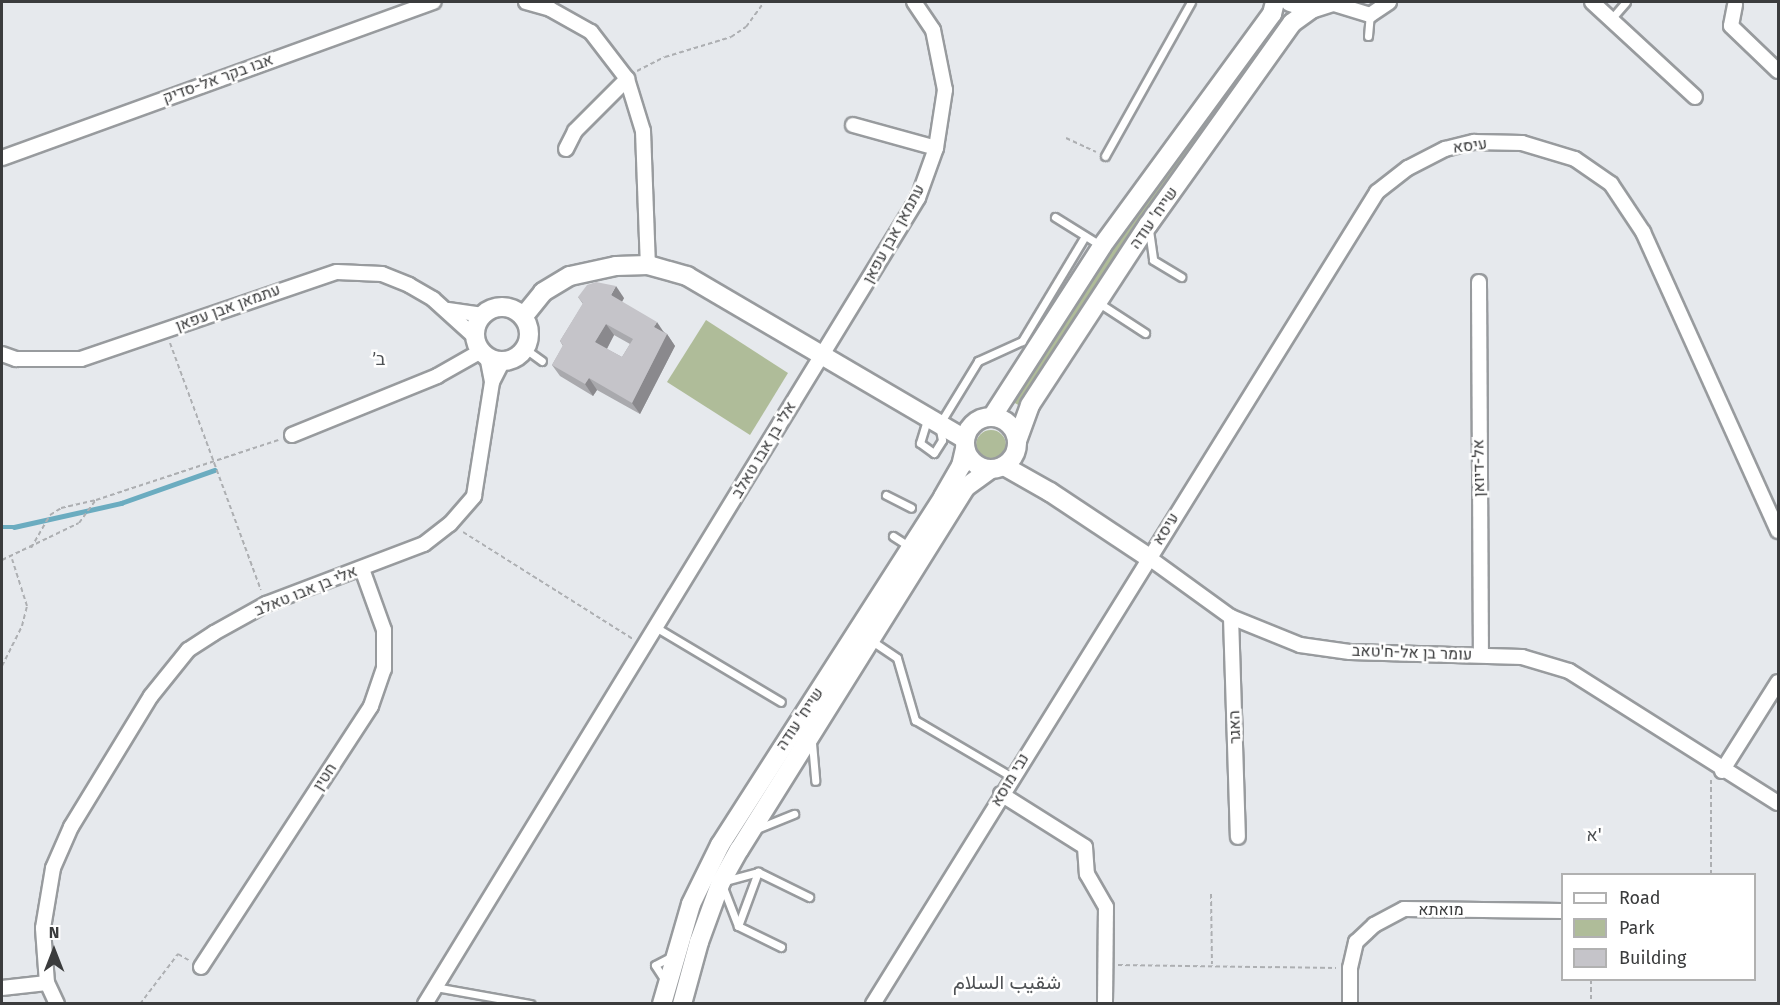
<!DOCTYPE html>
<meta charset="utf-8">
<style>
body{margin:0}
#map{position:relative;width:1780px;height:1005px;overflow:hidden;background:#e6e9ed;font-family:"Fira Sans",Vazirmatn,Heebo,sans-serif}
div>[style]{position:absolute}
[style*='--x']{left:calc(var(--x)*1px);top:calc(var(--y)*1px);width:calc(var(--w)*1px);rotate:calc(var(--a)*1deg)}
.green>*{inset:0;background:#afbc99}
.round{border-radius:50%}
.stream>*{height:4.5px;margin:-2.25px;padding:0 2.25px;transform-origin:2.25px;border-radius:2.25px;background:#6bacc0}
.path>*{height:2px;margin-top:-1px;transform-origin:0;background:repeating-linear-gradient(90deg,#adafb2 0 4.5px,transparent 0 7.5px)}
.roads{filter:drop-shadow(2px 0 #989b9e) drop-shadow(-2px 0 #989b9e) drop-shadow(0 2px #989b9e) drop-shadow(0 -2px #989b9e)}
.lane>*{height:7px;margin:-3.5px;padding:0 3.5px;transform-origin:3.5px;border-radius:3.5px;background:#fff}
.street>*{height:14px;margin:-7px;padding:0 7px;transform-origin:7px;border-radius:7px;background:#fff}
.secondary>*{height:18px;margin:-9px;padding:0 9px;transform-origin:9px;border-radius:9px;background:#fff}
.secondary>.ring{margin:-9px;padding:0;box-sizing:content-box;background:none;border:18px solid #fff;border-radius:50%}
.wall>*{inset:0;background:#a9a9ad}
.shaded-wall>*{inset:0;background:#8a898d}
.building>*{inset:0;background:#c5c4c9}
span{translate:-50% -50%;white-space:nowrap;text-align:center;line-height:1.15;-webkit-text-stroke:5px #fff;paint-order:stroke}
.street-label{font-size:16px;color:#3b3c3d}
.neighbourhood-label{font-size:18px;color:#4f5255}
.quarter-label{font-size:20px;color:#4f5255}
.frame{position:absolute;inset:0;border:3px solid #3b3c3d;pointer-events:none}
.legend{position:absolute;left:1561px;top:873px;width:195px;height:108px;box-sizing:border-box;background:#fff;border:2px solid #b1b1b1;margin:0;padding:8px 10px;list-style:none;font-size:18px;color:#3b3c3d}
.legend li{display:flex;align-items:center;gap:12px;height:30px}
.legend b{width:30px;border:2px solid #b1b1b1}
.north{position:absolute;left:24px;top:921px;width:60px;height:60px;-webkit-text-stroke:4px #fff;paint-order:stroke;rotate:0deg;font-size:16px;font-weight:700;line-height:24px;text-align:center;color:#3b3c3d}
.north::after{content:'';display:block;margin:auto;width:21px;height:27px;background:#3b3c3d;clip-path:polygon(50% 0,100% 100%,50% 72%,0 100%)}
</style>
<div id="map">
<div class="green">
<div style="clip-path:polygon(1270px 2px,1283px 10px,1022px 407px,1011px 401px)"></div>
<div style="clip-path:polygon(706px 320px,788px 373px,750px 435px,667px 382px)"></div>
<div class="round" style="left:976px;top:430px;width:30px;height:30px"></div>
</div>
<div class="stream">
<div style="--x:2;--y:527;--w:12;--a:0"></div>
<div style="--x:14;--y:527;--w:110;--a:-12.6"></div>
<div style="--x:121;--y:503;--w:99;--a:-19.5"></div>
</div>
<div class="path">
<div style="--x:637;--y:71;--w:31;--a:-27"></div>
<div style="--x:665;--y:57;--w:69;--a:-16.9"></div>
<div style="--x:731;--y:37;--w:18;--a:-34"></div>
<div style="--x:746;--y:27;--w:31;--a:-54"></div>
<div style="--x:1066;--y:138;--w:33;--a:25"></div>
<div style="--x:170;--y:343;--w:263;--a:69.8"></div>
<div style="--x:463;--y:532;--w:201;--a:32.2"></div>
<div style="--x:31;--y:548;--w:38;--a:-60"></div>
<div style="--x:50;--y:515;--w:13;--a:-32"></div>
<div style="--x:61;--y:508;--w:36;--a:-13"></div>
<div style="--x:2;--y:560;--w:85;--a:-25.7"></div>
<div style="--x:79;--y:523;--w:29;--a:-54"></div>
<div style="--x:96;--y:500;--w:192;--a:-18.2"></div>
<div style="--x:2;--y:666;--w:45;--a:-63.4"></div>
<div style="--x:22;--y:626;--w:21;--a:-76"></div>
<div style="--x:27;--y:606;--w:49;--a:-107.7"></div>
<div style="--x:1711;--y:874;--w:96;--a:-90"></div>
<div style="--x:1211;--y:894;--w:70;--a:89.2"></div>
<div style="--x:1118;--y:965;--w:218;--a:0.8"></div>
<div style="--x:1591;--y:980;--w:24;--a:90"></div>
<div style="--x:140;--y:1004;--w:63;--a:-52.8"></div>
<div style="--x:178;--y:954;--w:14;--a:30"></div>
</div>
<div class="roads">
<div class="lane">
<div style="--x:1612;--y:18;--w:21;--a:-49"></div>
<div style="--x:1368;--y:36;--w:21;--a:-85"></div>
<div style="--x:1105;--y:156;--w:176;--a:-60.8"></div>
<div style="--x:1055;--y:217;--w:53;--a:31.9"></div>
<div style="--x:1149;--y:230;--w:30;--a:82"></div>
<div style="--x:1153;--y:260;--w:33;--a:31"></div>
<div style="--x:1099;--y:303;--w:55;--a:33.1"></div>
<div style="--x:524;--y:348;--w:22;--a:36"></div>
<div style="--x:927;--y:420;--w:24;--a:107"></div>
<div style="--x:920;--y:443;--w:17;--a:36"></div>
<div style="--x:934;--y:453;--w:15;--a:-58"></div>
<div style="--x:942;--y:440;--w:15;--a:-101"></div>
<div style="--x:939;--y:425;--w:75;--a:-58.6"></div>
<div style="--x:978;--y:361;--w:48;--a:-24.4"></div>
<div style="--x:1022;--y:341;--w:122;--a:-59"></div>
<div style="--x:886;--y:495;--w:28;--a:27"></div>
<div style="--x:893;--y:536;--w:20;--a:33"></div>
<div style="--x:657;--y:628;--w:144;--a:30.8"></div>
<div style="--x:872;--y:641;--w:30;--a:34"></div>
<div style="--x:897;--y:658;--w:65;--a:73.8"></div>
<div style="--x:915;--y:720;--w:113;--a:30.4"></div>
<div style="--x:812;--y:743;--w:38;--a:85"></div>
<div style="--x:759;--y:828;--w:38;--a:-22"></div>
<div style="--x:738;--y:926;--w:58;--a:-69.7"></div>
<div style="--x:781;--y:947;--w:48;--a:-154"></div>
<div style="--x:738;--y:926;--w:47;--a:-111.1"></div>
<div style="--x:721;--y:882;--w:38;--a:-15"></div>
<div style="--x:758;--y:872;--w:57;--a:26.1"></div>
<div style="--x:666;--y:982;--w:20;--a:-123"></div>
<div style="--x:655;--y:965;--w:20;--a:-27"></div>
<div style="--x:435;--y:987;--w:97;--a:10.1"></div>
</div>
<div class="street">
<div style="--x:526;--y:2;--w:25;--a:16"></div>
<div style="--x:550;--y:9;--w:47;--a:29.3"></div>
<div style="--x:591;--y:32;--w:59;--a:52.5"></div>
<div style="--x:627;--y:79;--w:54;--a:72.9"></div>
<div style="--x:643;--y:131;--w:134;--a:87.9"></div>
<div style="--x:1592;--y:2;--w:140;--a:42.7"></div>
<div style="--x:1331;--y:3;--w:41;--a:17.1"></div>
<div style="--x:1735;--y:5;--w:21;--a:101"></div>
<div style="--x:1731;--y:26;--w:65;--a:43.8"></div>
<div style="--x:1370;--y:15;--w:23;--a:-34"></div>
<div style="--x:853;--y:125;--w:86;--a:15.5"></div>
<div style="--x:566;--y:149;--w:20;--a:-63"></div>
<div style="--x:575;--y:131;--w:74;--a:-45"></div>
<div style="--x:2;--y:158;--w:459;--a:-19.9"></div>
<div style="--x:1479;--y:282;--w:373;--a:89.7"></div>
<div style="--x:448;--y:310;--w:35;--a:8"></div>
<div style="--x:2;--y:354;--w:15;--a:20"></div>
<div style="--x:16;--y:359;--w:65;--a:0"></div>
<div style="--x:81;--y:359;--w:270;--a:-18.8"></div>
<div style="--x:337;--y:272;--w:45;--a:2.5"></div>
<div style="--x:382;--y:274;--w:29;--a:22"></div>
<div style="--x:409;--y:285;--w:28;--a:30"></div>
<div style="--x:433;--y:299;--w:57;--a:42.1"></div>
<div style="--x:487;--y:356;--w:26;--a:79"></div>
<div style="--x:292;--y:435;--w:157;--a:-22.1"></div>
<div style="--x:437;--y:376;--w:51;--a:-29.6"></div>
<div style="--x:1148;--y:557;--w:102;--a:35.9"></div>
<div style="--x:1231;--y:617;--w:74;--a:22.1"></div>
<div style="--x:1300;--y:645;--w:50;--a:8"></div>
<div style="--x:1350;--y:652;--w:172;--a:1.7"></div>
<div style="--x:1522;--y:657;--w:49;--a:16.6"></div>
<div style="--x:1569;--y:671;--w:247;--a:32.3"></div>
<div style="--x:1231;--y:617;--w:220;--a:88.2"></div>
<div style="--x:1722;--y:771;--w:105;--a:-57.8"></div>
<div style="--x:1001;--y:794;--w:99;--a:32.2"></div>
<div style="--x:1085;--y:847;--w:27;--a:86"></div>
<div style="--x:1087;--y:874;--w:38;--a:60"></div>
<div style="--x:1106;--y:907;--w:97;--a:90.6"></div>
<div style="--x:201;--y:967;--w:311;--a:-56.9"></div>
<div style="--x:371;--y:706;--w:39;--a:-71"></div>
<div style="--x:384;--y:669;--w:39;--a:-90"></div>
<div style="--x:384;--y:630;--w:65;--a:-109.8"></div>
<div style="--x:2;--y:988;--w:45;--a:-6.3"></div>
<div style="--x:57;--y:1004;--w:23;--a:-115"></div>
<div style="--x:47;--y:983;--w:55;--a:-94.2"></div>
<div style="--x:43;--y:928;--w:61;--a:-80.5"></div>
<div style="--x:53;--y:868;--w:45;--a:-66.3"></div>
<div style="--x:71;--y:827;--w:153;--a:-58.6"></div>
<div style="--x:151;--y:696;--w:59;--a:-51.2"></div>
<div style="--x:188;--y:650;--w:31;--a:-33"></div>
<div style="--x:214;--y:633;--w:60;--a:-29.1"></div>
<div style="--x:266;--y:604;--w:169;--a:-20.8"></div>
<div style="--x:424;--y:544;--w:33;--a:-38"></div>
<div style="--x:450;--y:524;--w:37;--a:-49"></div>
<div style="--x:474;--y:496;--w:115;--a:-81"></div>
<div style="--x:492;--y:382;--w:25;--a:-63"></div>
<div style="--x:425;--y:1004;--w:945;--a:-58.55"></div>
<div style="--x:918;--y:198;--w:53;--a:-70.2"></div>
<div style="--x:936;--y:148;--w:59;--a:-81.2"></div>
<div style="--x:945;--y:90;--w:61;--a:-101.3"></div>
<div style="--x:933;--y:30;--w:34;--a:-124"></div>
<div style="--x:873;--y:1004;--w:956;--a:-58.17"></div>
<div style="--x:1377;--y:192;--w:39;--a:-38"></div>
<div style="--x:1408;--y:168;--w:42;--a:-27.2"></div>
<div style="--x:1445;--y:149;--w:30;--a:-14"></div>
<div style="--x:1474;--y:142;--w:48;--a:1.2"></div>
<div style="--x:1522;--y:143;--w:55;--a:16.8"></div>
<div style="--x:1575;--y:159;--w:44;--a:34.8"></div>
<div style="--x:1611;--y:184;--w:58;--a:56.3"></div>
<div style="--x:1643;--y:232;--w:328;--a:65.7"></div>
<div style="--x:1350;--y:1004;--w:36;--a:-90"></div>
<div style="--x:1350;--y:968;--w:27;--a:-77"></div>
<div style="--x:1356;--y:942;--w:25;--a:-43"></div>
<div style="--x:1374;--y:925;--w:34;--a:-28"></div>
<div style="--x:1404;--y:909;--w:158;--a:0.7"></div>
</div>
<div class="secondary">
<div style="--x:1290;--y:2;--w:22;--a:18"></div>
<div style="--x:1311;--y:9;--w:23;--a:-18"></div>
<div class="ring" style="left:475px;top:307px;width:36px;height:36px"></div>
<div style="--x:523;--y:317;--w:32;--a:-51"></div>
<div style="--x:543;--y:292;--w:31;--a:-31"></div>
<div style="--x:570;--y:276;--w:47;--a:-12.3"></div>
<div style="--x:616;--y:266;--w:32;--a:-2"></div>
<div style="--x:648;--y:265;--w:41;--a:15.8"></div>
<div style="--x:687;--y:276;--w:322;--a:30.4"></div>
<div class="ring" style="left:965px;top:417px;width:34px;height:34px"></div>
<div style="--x:992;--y:417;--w:203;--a:-57.2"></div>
<div style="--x:1102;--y:246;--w:288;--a:-53.8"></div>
<div style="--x:1272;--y:14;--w:12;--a:-76"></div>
<div style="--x:1017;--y:441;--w:38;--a:-70"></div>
<div style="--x:1030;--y:405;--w:215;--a:-56.8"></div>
<div style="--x:1148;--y:225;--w:248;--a:-54.5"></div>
<div style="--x:1292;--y:23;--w:24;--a:-36"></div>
<div style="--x:1004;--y:466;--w:53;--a:29.5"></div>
<div style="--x:1050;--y:492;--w:118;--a:33.6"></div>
<div style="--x:662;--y:1004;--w:104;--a:-73.8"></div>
<div style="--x:691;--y:904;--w:66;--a:-63.8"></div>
<div style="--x:720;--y:845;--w:413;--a:-57.3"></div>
<div style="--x:943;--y:497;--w:36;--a:-60"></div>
<div style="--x:961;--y:466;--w:18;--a:-77"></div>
<div style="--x:682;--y:1004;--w:64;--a:-74.7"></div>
<div style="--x:699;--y:942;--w:64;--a:-69.9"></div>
<div style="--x:721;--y:882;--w:37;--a:-61"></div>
<div style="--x:739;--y:850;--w:428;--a:-58"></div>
<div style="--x:966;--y:487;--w:29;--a:-36"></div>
</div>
</div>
<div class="wall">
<div style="clip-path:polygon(evenodd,578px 297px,624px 298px,622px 302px,667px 334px,675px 346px,640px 414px,597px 390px,593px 396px,560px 376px,552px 365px,563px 346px,560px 341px,583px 304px,578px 297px,614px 335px,630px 344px,622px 357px,607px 349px,614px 335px)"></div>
</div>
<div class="shaded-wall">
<div style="clip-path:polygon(616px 286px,624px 298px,619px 307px,611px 295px)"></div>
<div style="clip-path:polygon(657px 322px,665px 334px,654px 327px)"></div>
<div style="clip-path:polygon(606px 324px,614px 335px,604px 354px,595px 342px)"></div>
<div style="clip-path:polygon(667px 334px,675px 346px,640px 414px,632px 403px)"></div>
<div style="clip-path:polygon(589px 378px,597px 390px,593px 396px,585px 384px)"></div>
</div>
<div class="building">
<div style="clip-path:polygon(evenodd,596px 282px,616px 286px,611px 295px,657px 322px,654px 327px,667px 334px,632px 403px,589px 378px,585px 384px,552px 365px,563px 345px,560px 341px,583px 303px,578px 297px,587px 285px,596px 282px,606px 324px,633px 339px,622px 357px,595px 342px,606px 324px)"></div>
</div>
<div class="street-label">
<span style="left:218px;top:79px;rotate:-20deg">אבו בקר אל-סדיק</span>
<span style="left:1470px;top:146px;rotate:-7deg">עיסא</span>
<span style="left:1154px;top:218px;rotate:-55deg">שייח' עודה</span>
<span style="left:894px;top:234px;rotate:-61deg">עתמאן אבן עפאן</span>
<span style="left:228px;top:308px;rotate:-20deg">עתמאן אבן עפאן</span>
<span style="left:764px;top:450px;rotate:-59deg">אלי בן אבו טאלב</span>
<span style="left:1479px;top:468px;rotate:-91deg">אל-דיואן</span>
<span style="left:1166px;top:529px;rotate:-58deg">עיסא</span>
<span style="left:306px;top:591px;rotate:-22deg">אלי בן אבו טאלב</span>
<span style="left:1412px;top:653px;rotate:2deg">עומר בן אל-ח'טאב</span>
<span style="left:800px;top:719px;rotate:-56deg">שייח' עודה</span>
<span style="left:1235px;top:727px;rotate:-92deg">האגר</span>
<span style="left:325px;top:777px;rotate:-57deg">חטין</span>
<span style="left:1010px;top:780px;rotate:-59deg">נבי מוסא</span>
<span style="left:1441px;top:910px">מואתא</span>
</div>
<div class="neighbourhood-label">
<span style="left:379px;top:359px">ב׳</span>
<span style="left:1594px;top:835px">א'</span>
</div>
<div class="quarter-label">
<span style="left:1007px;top:982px">شقيب السلام</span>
</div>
<div class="frame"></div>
<ul class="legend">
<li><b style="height:8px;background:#fff"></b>Road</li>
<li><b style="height:16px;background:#afbc99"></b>Park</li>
<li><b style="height:16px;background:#c5c4c9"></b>Building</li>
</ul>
<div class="north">N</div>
</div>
